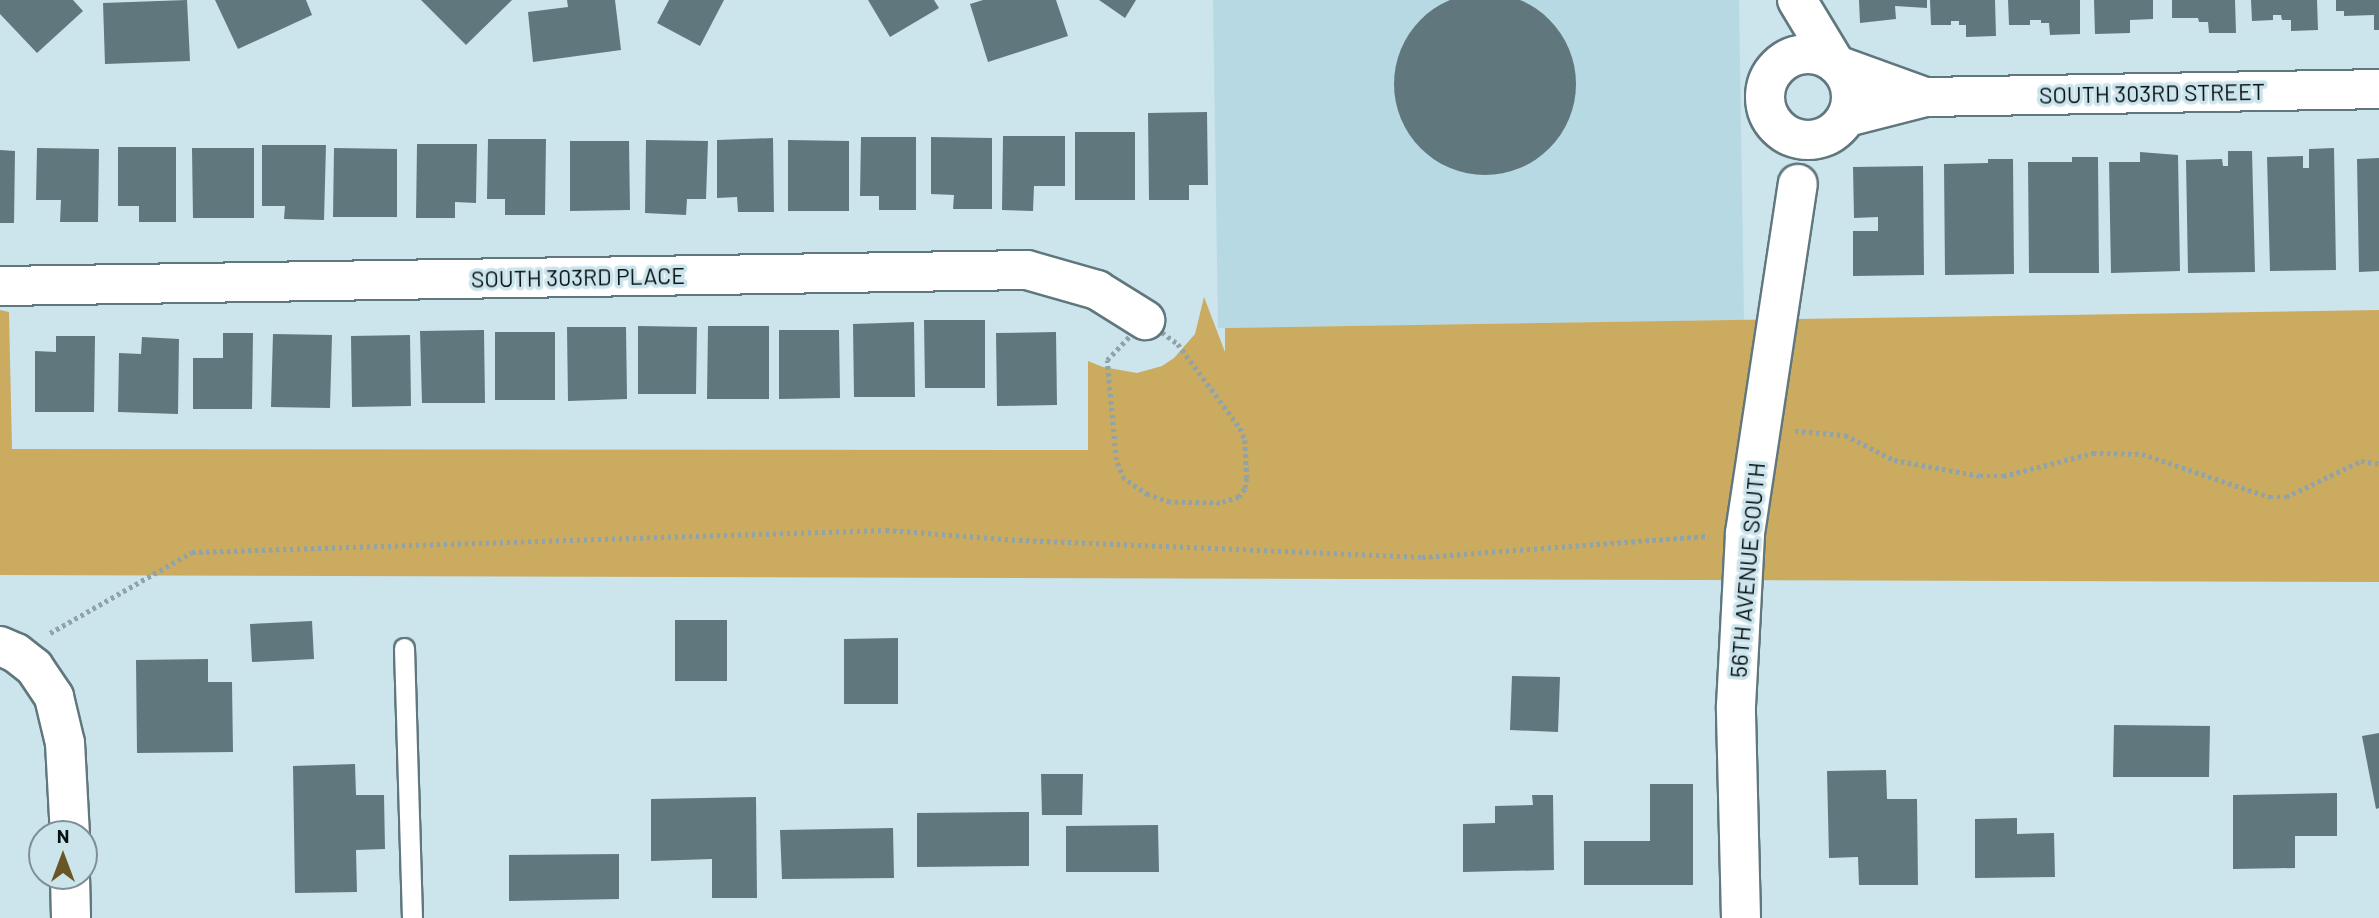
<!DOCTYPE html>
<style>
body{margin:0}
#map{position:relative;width:2379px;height:918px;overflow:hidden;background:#cce4ec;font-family:Barlow,sans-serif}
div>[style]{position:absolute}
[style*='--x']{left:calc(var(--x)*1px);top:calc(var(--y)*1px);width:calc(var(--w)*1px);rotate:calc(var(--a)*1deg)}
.built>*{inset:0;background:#b7d9e3}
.green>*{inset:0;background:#cbab5f}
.building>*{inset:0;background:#61777e}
.round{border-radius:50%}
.path>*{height:4.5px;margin-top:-2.25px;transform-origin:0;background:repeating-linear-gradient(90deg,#8fa3a9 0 3.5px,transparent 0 7px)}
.roads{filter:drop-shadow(2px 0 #61777e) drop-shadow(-2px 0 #61777e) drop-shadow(0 2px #61777e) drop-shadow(0 -2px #61777e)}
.lane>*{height:19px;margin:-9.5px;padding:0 9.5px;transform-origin:9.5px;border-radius:9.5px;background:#fff}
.street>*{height:38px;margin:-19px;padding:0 19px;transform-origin:19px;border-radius:19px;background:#fff}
.street>.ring{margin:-19px;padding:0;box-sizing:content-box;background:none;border:38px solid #fff;border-radius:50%}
span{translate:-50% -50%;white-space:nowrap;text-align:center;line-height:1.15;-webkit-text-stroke:7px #cce4ec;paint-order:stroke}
.street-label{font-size:23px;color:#081114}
.north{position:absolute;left:28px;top:820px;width:70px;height:70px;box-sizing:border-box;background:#cce4ec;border:2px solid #7e9096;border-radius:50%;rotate:0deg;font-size:19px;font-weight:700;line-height:28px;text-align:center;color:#081114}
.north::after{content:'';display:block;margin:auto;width:24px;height:32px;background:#6a5625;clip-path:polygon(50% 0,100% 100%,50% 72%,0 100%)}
</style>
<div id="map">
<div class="built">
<div style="clip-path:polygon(1213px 0,1739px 0,1744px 320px,1218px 328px)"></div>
</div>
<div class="green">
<div style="clip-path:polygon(1204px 297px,1225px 352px,1225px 328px,2379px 310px,2379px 582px,0 575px,0 310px,9px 312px,12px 449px,1088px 450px,1088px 361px,1103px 367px,1137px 373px,1162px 366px,1174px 358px,1195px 334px)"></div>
</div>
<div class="building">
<div class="round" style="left:1394px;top:-7px;width:182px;height:182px"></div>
<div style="clip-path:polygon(0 0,73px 0,83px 11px,37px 53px,0 14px)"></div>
<div style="clip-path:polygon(187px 0,190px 61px,105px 64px,103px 3px)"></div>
<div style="clip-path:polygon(215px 0,306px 0,312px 15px,238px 49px)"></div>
<div style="clip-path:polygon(421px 0,512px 0,466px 45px)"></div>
<div style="clip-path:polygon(567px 0,615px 0,621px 50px,533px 62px,528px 12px,568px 7px)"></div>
<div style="clip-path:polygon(669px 0,724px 0,700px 46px,657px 23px)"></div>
<div style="clip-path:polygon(868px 0,934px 0,939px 8px,890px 37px)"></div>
<div style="clip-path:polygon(983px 0,1056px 0,1068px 36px,988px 62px,970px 4px)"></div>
<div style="clip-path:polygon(1099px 0,1136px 0,1125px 18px)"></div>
<div style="clip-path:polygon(1859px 0,1927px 0,1927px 8px,1895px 6px,1896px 19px,1860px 23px)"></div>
<div style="clip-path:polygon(1930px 0,1995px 0,1996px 36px,1966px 37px,1966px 25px,1959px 25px,1959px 21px,1951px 21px,1951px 25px,1931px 25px)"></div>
<div style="clip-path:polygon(2008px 0,2080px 0,2080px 34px,2050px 35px,2049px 23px,2041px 23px,2041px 20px,2030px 20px,2030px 25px,2009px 25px)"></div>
<div style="clip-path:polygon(2094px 0,2153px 0,2153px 19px,2130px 20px,2130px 33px,2095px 34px)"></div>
<div style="clip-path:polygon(2172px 0,2235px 0,2236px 33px,2209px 33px,2208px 22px,2199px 22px,2198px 18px,2172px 18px)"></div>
<div style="clip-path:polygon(2251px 0,2317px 0,2318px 30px,2291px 31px,2291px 20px,2282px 20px,2281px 15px,2273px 15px,2273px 20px,2252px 21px)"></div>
<div style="clip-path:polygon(2336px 0,2379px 0,2379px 30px,2374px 30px,2374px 15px,2344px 16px,2344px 11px,2336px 11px)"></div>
<div style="clip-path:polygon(1207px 112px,1208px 185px,1189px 185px,1189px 200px,1149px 200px,1148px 113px)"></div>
<div style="clip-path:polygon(1075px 132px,1135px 132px,1135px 200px,1075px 200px)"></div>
<div style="clip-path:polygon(1003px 136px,1065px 136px,1065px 186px,1034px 186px,1033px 211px,1002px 210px)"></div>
<div style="clip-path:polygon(861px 137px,916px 137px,916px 210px,879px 210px,879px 196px,860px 196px)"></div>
<div style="clip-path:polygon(931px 137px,992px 138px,992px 209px,953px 209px,954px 195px,931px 194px)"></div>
<div style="clip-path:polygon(773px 138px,774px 212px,738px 212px,737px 197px,717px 198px,717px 140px)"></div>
<div style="clip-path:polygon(488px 139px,546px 139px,545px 215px,505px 215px,505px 199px,487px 199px)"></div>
<div style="clip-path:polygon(646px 140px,708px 141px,706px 199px,687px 199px,686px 215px,645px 213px)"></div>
<div style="clip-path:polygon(788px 140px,849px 141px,849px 211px,788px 211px)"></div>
<div style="clip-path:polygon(570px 141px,629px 141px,630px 210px,570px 211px)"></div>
<div style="clip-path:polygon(417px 144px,477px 144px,476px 203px,455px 202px,455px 218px,416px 218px)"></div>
<div style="clip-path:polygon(262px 145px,326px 145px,324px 220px,284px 219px,285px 206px,262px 206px)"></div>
<div style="clip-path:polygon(118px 147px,176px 147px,176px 222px,139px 222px,139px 206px,118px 206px)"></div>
<div style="clip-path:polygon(37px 148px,99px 149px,98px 222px,60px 222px,61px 200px,36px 200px)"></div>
<div style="clip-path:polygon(192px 148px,254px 148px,254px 218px,193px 218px)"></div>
<div style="clip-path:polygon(334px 148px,397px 149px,397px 217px,333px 217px)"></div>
<div style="clip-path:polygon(2334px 148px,2336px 270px,2270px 271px,2267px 157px,2303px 156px,2303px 168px,2309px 168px,2309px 149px)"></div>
<div style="clip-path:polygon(0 150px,15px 151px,14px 223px,0 223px)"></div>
<div style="clip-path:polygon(2228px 151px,2252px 151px,2255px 272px,2188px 273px,2186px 160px,2222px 159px,2223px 166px,2228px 166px)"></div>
<div style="clip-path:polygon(2140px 152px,2178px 155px,2180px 271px,2111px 273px,2109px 162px,2140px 162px)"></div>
<div style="clip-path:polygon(2072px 157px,2098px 157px,2099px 273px,2029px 273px,2028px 162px,2072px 162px)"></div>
<div style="clip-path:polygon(2379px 158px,2379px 271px,2359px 272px,2357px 159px)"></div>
<div style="clip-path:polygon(1988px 159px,2013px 159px,2014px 274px,1945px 275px,1944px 164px,1988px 163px)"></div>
<div style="clip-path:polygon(1923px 166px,1924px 275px,1853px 276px,1853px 231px,1878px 231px,1878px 217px,1854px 218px,1853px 167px)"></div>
<div style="clip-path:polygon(924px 320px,985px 320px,985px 388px,925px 388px)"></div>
<div style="clip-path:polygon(914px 322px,915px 397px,854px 397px,853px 324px)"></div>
<div style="clip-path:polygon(638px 326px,697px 327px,696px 394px,638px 394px)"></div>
<div style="clip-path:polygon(708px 326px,769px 326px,769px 399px,707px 399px)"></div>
<div style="clip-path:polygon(567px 327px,626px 327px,627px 399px,568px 401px)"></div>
<div style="clip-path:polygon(484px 330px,485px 403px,422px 403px,420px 331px)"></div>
<div style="clip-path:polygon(779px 330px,839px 330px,840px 398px,779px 399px)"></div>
<div style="clip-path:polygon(495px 332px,555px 332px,555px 400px,495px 400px)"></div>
<div style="clip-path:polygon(1056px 332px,1057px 405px,997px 406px,996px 333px)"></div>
<div style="clip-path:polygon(223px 333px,253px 333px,252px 409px,193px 409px,193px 358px,223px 358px)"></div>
<div style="clip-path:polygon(273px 334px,332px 335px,330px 408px,271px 407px)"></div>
<div style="clip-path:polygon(410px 335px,411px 406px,352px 407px,351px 336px)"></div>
<div style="clip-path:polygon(56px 336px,95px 336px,94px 412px,35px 412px,35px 351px,56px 352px)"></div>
<div style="clip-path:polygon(142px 337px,179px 339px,178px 414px,118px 412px,119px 353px,141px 354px)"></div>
<div style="clip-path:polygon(675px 620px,727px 620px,727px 681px,675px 681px)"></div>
<div style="clip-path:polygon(312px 621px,314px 659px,252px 662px,250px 624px)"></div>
<div style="clip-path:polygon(898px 638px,898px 704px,844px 704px,844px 639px)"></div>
<div style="clip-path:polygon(208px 659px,208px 682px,232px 682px,233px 752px,137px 753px,136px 660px)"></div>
<div style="clip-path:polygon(1512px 676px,1560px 677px,1558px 732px,1510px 730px)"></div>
<div style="clip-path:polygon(2114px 725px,2210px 726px,2209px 777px,2113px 777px)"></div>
<div style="clip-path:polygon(2379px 733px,2379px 808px,2376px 809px,2362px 736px)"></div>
<div style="clip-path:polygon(355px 764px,356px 795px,384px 795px,385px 849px,356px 850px,357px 892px,295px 893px,293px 766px)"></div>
<div style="clip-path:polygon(1886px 770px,1887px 799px,1917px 799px,1918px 885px,1859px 885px,1858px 857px,1829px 858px,1827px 771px)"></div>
<div style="clip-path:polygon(1041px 774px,1083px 774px,1082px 815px,1042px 815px)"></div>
<div style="clip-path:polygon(1650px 784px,1693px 784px,1693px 885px,1584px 885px,1584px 841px,1650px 841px)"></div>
<div style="clip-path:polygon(2337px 793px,2337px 836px,2295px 836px,2295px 868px,2233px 869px,2233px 795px)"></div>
<div style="clip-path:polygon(1532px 795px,1553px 795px,1554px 870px,1463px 872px,1463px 824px,1495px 823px,1495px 806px,1533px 805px)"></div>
<div style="clip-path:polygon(756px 797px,757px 898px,712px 898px,712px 859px,651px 861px,651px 799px)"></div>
<div style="clip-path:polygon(1029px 812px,1029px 866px,917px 867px,917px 813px)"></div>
<div style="clip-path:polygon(2017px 818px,2017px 834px,2054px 833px,2055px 877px,1975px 878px,1975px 819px)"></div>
<div style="clip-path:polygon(1158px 825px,1159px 872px,1066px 872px,1066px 826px)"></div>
<div style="clip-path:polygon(893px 828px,894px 878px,782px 879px,780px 830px)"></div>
<div style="clip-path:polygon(619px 854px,619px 899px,509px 901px,509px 855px)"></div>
</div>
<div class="path">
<div style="--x:1145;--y:320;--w:41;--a:36"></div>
<div style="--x:1178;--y:344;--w:104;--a:53.6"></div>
<div style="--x:1240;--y:428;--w:13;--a:67"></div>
<div style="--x:1245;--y:440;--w:38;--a:87"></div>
<div style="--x:1247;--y:478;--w:11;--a:100"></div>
<div style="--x:1245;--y:489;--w:10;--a:127"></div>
<div style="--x:1239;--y:497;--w:20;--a:162"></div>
<div style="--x:1220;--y:503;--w:50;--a:-178.9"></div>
<div style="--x:1170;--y:502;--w:23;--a:-162"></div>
<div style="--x:1148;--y:495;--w:29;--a:-146"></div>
<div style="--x:1124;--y:479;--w:21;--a:-113"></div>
<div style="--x:1116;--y:460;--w:100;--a:-95.1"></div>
<div style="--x:1107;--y:360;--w:55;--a:-46.5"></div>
<div style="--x:1795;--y:431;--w:50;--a:4.6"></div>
<div style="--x:1845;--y:435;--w:55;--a:27"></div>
<div style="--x:1894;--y:460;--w:87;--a:10.5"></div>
<div style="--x:1980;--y:476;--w:23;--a:0"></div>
<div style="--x:2003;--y:476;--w:93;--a:-14.3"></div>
<div style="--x:2093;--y:453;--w:49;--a:1.2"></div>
<div style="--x:2142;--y:454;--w:135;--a:18.6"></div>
<div style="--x:2270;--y:497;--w:16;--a:0"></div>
<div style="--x:2286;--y:497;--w:83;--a:-25.6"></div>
<div style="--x:2361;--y:461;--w:18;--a:9"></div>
<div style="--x:50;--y:633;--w:163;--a:-29.7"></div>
<div style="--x:192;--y:552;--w:694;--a:-1.82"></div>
<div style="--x:886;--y:530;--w:133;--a:4.3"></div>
<div style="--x:1019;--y:540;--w:403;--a:2.4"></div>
<div style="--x:1422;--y:557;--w:287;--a:-4.2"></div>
</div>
<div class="roads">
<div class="lane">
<div style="--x:404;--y:648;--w:270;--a:88.3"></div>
</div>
<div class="street">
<div style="--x:1797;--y:0;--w:74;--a:58.9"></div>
<div class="ring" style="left:1765px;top:54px;width:48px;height:48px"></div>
<div style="--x:1839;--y:66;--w:91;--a:19.8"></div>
<div style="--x:1925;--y:97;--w:81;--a:165.6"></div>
<div style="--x:1925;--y:97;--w:454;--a:-1"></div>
<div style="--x:0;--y:286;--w:1027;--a:-0.89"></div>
<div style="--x:1027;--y:270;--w:73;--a:15.9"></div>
<div style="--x:1097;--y:290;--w:57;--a:32"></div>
<div style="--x:0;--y:646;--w:17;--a:24"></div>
<div style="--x:16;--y:653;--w:23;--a:38"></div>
<div style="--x:34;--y:667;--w:36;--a:56"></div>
<div style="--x:54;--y:697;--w:47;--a:76.6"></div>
<div style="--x:65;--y:743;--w:91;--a:86.9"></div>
<div style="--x:70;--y:876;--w:42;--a:88.6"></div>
<div style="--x:1741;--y:918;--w:212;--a:-91.4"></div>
<div style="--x:1736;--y:706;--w:173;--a:-87"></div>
<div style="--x:1745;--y:533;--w:353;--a:-81.4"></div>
</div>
</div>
<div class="street-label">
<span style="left:2152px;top:93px;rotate:-1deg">SOUTH 303RD STREET</span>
<span style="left:578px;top:277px;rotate:-1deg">SOUTH 303RD PLACE</span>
<span style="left:1747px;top:570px;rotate:-85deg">56TH AVENUE SOUTH</span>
</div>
<div class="north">N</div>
</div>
